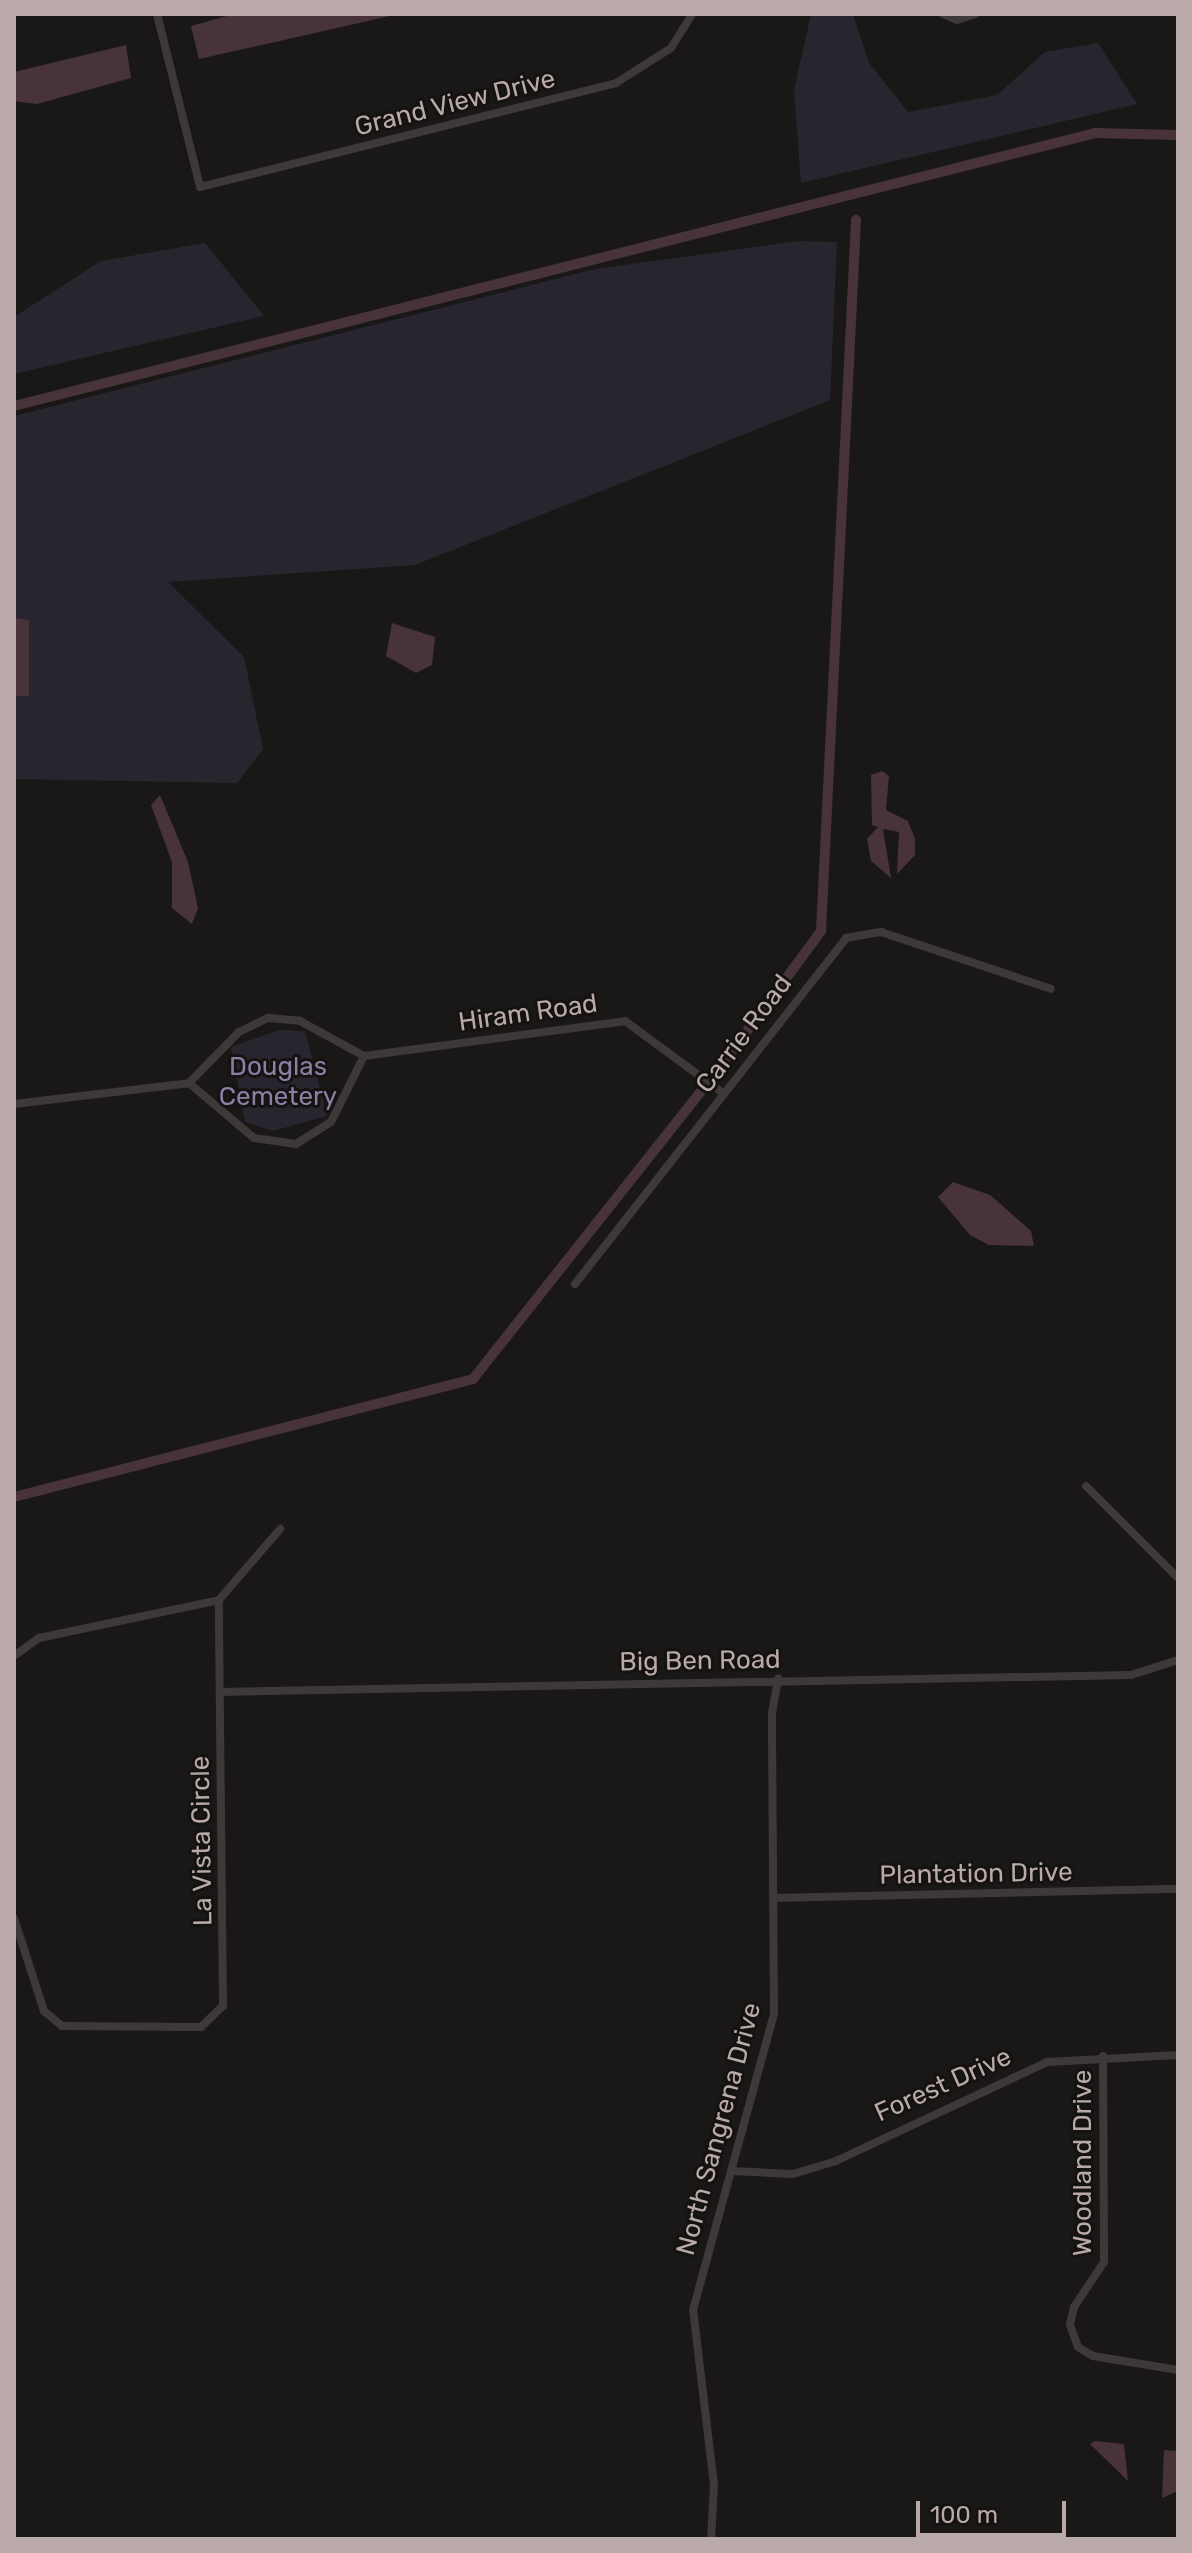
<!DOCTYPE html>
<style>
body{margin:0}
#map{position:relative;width:1192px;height:2553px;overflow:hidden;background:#191817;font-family:Rubik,sans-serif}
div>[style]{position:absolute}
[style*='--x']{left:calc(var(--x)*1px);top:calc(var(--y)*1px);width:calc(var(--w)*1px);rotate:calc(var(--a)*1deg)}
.green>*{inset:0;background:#29252e}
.water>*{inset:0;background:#483338}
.stream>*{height:3px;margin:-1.5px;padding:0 1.5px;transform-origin:1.5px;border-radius:1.5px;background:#483338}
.canal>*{height:10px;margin:-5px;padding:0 5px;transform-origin:5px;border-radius:5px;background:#483338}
.minor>*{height:8px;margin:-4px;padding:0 4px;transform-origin:4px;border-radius:4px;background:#3e3938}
span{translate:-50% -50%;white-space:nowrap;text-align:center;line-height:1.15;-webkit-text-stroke:6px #141312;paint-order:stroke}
.street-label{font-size:26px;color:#baa9a9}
.park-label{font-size:26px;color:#8c7fa5}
.frame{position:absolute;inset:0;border:16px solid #baa9a9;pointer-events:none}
.scale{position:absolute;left:916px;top:2501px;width:150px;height:36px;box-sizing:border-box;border:4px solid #baa9a9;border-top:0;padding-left:10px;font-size:24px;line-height:28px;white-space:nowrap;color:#baa9a9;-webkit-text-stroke:6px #141312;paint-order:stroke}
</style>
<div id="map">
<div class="green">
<div style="clip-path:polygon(811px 14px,853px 14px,869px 63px,908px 112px,997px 95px,1045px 52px,1098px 43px,1137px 104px,801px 183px,794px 90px)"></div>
<div style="clip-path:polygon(799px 241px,837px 242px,830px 400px,415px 565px,168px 582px,244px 657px,263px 749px,237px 783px,14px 779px,14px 416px,595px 269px)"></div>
<div style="clip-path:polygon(205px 243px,264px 316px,14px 374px,14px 317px,101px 261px)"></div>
<div style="clip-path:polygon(279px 1030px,305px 1031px,327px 1116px,273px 1131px,245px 1122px,231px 1047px)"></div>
</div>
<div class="water">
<div style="clip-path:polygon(234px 14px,399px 14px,199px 59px,191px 26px)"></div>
<div style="clip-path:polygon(126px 45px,131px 78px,37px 104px,14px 101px,14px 72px)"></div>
<div style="clip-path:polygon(14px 618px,29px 620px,29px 696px,14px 696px)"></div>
<div style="clip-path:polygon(392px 623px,435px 637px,432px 665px,416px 673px,386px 656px)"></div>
<div style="clip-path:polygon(882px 771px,889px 776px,886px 810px,908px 821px,915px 839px,915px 855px,897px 874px,899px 832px,883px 829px,891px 878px,871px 861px,867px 839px,878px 827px,872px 825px,871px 775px)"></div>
<div style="clip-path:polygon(160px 795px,188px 862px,198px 908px,192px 924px,172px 908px,172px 862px,151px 805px)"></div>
<div style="clip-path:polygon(953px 1182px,990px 1195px,1031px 1231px,1034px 1246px,989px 1245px,970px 1235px,938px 1197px)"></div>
<div style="clip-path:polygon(1095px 2441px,1124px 2444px,1128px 2481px,1090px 2444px)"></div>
<div style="clip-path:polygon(1164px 2450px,1178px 2451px,1178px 2491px,1162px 2498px)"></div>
</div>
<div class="stream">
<div style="--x:715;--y:1074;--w:6;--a:-51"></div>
<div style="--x:701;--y:1091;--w:6;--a:-45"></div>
</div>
<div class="canal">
<div style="--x:14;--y:406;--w:1115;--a:-14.17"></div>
<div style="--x:1095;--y:133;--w:83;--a:1.4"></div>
<div style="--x:719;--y:1069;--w:172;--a:-53.5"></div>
<div style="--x:821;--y:931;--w:712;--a:-87.18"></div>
<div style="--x:14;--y:1497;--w:474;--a:-14.4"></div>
<div style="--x:473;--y:1379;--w:367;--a:-51.6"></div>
</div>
<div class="minor">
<div style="--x:157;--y:14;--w:178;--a:76"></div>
<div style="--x:200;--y:187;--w:429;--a:-14"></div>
<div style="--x:616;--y:83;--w:65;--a:-32.5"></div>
<div style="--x:671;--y:48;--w:40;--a:-58"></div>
<div style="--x:943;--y:14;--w:15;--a:23"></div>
<div style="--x:957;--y:20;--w:19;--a:-18"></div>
<div style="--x:189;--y:1083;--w:85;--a:40.2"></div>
<div style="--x:254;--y:1138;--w:42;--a:8.1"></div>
<div style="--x:296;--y:1144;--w:41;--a:-32.2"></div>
<div style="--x:331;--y:1122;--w:74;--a:-63.4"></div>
<div style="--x:14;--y:1104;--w:176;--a:-6.8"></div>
<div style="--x:189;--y:1083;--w:71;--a:-45.6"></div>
<div style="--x:239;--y:1032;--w:32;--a:-26"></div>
<div style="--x:268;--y:1018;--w:32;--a:5"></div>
<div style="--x:300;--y:1021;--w:73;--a:28.7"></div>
<div style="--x:364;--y:1056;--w:263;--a:-7.6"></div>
<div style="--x:625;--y:1021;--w:122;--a:36.3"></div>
<div style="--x:575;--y:1284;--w:439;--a:-51.9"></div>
<div style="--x:846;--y:938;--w:36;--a:-10"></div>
<div style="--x:881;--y:932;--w:179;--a:18.5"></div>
<div style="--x:1086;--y:1486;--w:130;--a:45"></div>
<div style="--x:219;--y:1600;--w:94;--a:-49.3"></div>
<div style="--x:14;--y:1656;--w:31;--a:-36"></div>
<div style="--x:39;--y:1638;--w:184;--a:-11.9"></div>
<div style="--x:220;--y:1692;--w:911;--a:-1.07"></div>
<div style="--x:1131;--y:1675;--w:49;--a:-17.7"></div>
<div style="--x:774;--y:1898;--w:404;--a:-1.3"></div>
<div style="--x:14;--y:1918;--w:98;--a:72.1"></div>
<div style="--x:44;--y:2011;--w:23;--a:40"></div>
<div style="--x:62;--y:2026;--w:139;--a:0.4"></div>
<div style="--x:201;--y:2027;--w:30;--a:-44"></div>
<div style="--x:223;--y:2006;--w:406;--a:-90.6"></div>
<div style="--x:1103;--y:2056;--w:206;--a:89.7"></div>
<div style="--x:1104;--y:2262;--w:54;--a:123.7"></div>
<div style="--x:1074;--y:2307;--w:18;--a:103"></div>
<div style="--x:1070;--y:2325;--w:23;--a:70"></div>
<div style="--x:1078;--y:2347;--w:17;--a:31"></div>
<div style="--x:1093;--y:2356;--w:86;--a:9.4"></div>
<div style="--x:731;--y:2171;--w:62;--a:2.8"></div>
<div style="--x:793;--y:2174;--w:45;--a:-16.8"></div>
<div style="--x:836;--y:2161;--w:233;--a:-25.1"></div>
<div style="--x:1047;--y:2062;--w:131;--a:-3.1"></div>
<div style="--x:711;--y:2539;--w:54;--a:-86.8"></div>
<div style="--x:714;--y:2485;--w:176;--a:-96.8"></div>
<div style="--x:693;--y:2310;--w:307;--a:-74.7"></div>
<div style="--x:774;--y:2014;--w:301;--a:-90.4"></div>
<div style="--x:772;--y:1713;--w:35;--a:-80"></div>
</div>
<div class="street-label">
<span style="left:455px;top:103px;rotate:-14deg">Grand View Drive</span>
<span style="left:528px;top:1013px;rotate:-8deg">Hiram Road</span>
<span style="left:744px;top:1034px;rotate:-53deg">Carrie Road</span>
<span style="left:700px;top:1661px;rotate:-1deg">Big Ben Road</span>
<span style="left:202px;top:1841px;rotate:-91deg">La Vista Circle</span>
<span style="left:976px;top:1874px;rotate:-1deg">Plantation Drive</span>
<span style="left:943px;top:2085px;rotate:-24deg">Forest Drive</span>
<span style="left:719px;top:2129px;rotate:-75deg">North Sangrena Drive</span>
<span style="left:1083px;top:2163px;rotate:-90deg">Woodland Drive</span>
</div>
<div class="park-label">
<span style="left:278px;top:1082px">Douglas<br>Cemetery</span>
</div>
<div class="frame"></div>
<div class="scale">100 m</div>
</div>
